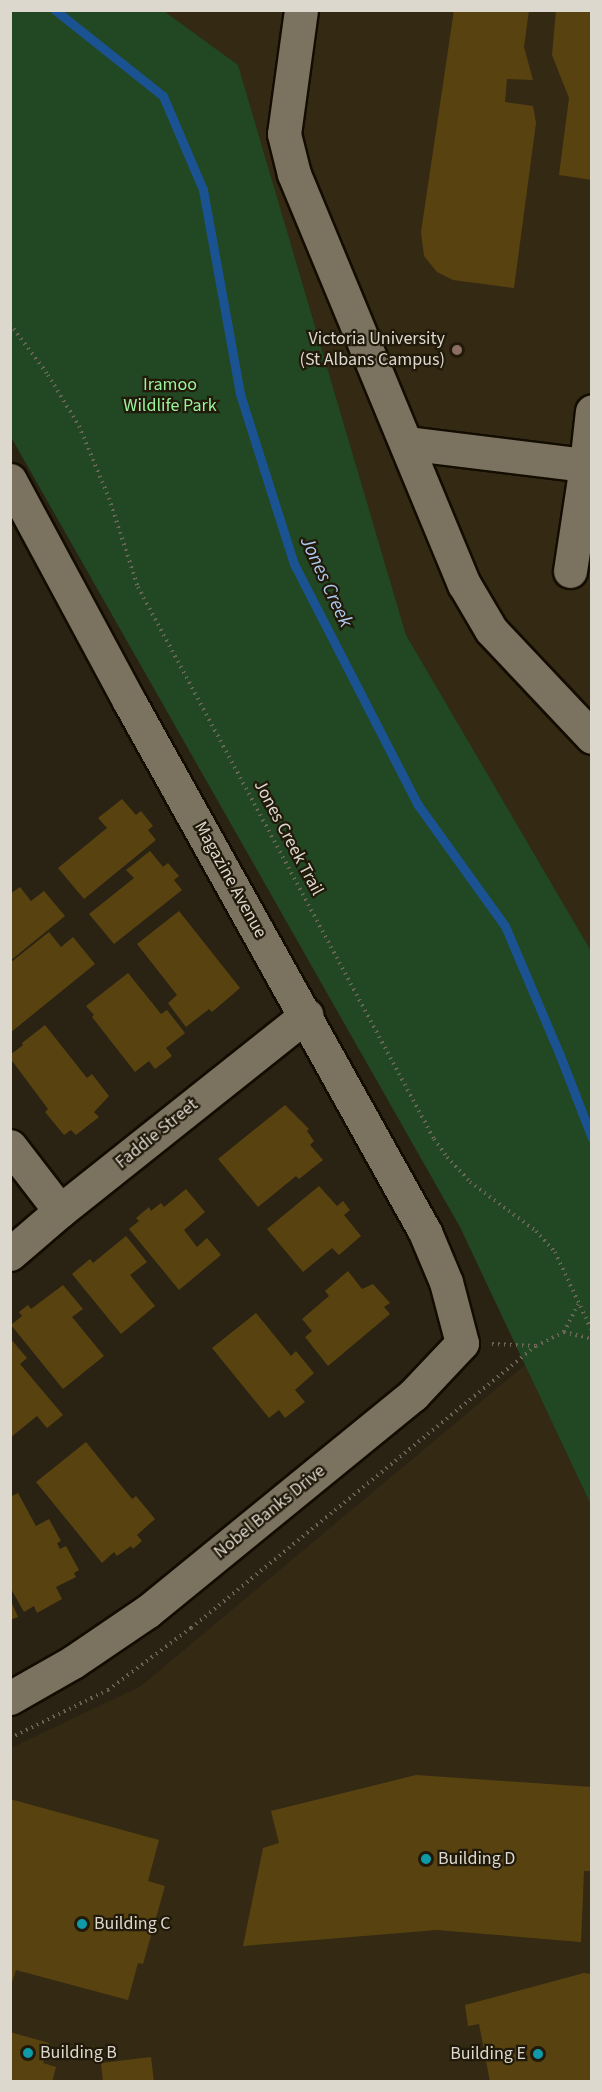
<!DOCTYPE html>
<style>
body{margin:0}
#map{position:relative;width:602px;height:2092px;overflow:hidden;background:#2a2313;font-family:"Source Sans 3",sans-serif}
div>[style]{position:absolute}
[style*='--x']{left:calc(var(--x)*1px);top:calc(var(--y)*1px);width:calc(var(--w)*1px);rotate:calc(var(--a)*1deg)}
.built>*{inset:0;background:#342913}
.green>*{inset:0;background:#214823}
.stream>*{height:9px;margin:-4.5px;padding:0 4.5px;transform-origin:4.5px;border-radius:4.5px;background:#1b5292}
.building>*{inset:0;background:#584310}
.path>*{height:4px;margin-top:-2px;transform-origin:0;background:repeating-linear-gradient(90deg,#6c6658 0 1.5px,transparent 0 6px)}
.roads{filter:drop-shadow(2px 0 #130c01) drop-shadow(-2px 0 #130c01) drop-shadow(0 2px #130c01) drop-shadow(0 -2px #130c01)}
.minor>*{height:33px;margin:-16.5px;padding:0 16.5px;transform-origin:16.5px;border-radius:16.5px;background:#7c7260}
.dots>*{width:16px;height:16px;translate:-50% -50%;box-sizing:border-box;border:3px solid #21190a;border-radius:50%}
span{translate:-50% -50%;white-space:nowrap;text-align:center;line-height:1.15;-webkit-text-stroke:4.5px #21190a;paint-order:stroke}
.poi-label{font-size:18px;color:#ddd8ce}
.right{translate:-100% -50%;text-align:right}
.left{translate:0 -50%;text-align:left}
.park-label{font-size:18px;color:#98f39a}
.street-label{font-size:18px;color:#ddd8ce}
.water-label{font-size:20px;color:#afcbf0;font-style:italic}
.frame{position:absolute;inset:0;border:12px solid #ddd8ce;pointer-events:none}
</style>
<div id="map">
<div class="built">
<div style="clip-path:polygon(164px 11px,591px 11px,591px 951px,406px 635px,238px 65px)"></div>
<div style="clip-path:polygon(525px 1365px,591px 1505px,591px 2081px,11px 2082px,11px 1748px,141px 1686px)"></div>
</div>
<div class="green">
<div style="clip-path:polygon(10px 11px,164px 11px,238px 65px,406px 635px,591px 951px,591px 1505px,460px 1227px,11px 437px)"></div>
</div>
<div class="stream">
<div style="--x:55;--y:10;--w:138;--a:38.5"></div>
<div style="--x:163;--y:96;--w:102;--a:66.9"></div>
<div style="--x:203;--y:190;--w:207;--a:79.7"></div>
<div style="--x:240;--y:394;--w:178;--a:72.4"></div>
<div style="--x:294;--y:564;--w:271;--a:62.8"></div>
<div style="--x:418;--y:805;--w:149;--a:54.3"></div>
<div style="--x:505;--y:926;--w:138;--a:67"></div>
<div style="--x:559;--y:1053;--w:91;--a:68.8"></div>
</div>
<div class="building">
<div style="clip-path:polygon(454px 10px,529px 10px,524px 47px,533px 80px,507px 79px,505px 102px,533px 106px,536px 123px,514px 288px,453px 280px,437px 272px,424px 256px,421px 232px)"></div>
<div style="clip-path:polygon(556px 10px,592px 10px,592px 180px,559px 175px,569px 98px,552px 55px)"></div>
<div style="clip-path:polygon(122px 799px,136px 815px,141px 811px,153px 826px,148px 830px,156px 840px,84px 899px,58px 868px,107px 828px,98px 818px)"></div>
<div style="clip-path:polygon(150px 851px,163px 867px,168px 863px,179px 876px,174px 880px,182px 890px,114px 944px,89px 914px,134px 878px,126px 870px)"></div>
<div style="clip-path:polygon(20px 887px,31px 901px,44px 891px,65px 916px,10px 961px,10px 894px)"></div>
<div style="clip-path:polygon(179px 911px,240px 988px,212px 1012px,209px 1009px,186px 1027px,168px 1003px,177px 995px,137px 944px)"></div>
<div style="clip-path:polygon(49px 932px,61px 947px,73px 937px,95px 964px,10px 1033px,10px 963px)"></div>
<div style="clip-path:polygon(128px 973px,161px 1014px,167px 1010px,185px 1033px,166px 1048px,172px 1056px,155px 1069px,149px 1061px,135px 1072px,92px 1017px,94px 1015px,86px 1006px)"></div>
<div style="clip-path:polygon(45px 1025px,87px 1078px,92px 1074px,109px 1096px,94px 1112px,99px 1117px,76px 1135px,71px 1130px,64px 1135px,45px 1112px,48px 1109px,10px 1058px,10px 1055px,23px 1045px,22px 1043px)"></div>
<div style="clip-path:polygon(285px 1105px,309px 1129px,307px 1131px,314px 1141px,310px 1145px,323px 1160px,299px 1179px,296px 1176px,258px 1207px,218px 1159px)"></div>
<div style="clip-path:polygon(319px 1186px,337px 1206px,343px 1201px,350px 1210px,344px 1215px,361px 1236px,339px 1255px,332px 1248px,303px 1272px,267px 1229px)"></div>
<div style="clip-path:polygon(186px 1189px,205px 1212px,184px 1230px,197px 1247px,207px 1238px,221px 1255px,179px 1290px,129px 1229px,139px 1221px,136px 1218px,149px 1207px,151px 1211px,161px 1203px,164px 1207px)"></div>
<div style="clip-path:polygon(126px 1236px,147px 1262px,130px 1275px,155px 1306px,121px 1334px,72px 1274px,90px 1259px,93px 1263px)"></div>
<div style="clip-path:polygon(348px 1271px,362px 1289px,373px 1284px,390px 1303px,384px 1307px,390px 1314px,328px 1366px,305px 1337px,312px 1331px,302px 1319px,329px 1296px,325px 1291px)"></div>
<div style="clip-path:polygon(63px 1285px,83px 1309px,72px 1317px,104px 1356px,63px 1389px,11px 1325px,22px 1316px,19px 1312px,28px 1305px,31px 1309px)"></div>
<div style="clip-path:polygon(256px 1313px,291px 1356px,296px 1351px,314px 1373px,295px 1390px,305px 1402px,285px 1418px,279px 1410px,269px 1418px,212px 1348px)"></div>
<div style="clip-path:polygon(10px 1338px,27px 1358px,20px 1364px,63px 1415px,47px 1428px,37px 1416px,10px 1438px)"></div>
<div style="clip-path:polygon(86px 1442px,132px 1499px,136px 1496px,155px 1519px,137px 1535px,142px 1541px,133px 1549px,131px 1546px,117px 1556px,114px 1552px,102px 1563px,36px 1482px)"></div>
<div style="clip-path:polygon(18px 1493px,36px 1526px,49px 1519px,61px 1541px,57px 1543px,60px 1549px,66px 1546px,79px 1570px,74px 1573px,76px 1577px,56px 1587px,62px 1599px,37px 1613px,34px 1606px,24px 1612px,10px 1587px,10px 1497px)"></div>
<div style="clip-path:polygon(10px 1599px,18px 1617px,10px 1620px)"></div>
<div style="clip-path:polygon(416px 1775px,592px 1787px,592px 1871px,584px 1871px,581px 1942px,437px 1930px,243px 1946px,263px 1848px,279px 1843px,271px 1811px)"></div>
<div style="clip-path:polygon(10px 1799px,159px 1840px,148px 1881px,165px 1886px,143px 1964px,138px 1963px,128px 2000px,16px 1970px,10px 1988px)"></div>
<div style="clip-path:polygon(584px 1973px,592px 1974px,592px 2082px,490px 2082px,479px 2024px,468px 2026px,465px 2005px)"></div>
<div style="clip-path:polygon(10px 2032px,49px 2043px,43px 2063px,56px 2067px,52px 2082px,10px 2082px)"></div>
<div style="clip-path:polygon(151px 2057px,154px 2082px,103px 2082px,101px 2063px)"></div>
</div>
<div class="path">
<div style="--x:10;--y:324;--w:64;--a:53.3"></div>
<div style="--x:48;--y:375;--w:60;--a:58.7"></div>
<div style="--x:79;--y:426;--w:78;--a:67.4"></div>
<div style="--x:109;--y:498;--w:94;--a:72"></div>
<div style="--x:138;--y:587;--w:626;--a:61.8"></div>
<div style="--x:434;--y:1139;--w:22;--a:54"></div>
<div style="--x:447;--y:1157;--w:34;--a:47"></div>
<div style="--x:470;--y:1182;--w:82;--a:36.6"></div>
<div style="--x:536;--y:1231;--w:28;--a:48"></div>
<div style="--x:555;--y:1252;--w:87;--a:64.9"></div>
<div style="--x:564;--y:1332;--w:29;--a:14"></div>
<div style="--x:492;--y:1344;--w:44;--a:2.6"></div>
<div style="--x:536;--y:1346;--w:31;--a:-27"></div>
<div style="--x:564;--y:1332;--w:31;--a:-63"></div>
<div style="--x:10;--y:1738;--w:109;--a:-26.1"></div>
<div style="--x:108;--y:1690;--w:104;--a:-36.8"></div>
<div style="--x:191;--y:1628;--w:446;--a:-39.3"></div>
</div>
<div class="roads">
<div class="minor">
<div style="--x:301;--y:10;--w:125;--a:97.8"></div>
<div style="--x:284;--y:134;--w:41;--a:76"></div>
<div style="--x:294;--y:174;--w:444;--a:67.5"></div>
<div style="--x:464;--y:584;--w:53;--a:59.6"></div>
<div style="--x:491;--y:630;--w:147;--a:46.7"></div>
<div style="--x:406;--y:443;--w:181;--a:7"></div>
<div style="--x:586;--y:465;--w:54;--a:-83.7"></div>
<div style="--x:10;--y:480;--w:251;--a:61.7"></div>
<div style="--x:129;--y:701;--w:608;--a:60.86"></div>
<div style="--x:425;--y:1232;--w:54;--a:67.2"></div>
<div style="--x:446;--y:1282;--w:63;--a:75.3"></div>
<div style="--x:462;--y:1343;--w:71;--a:133.3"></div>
<div style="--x:413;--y:1395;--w:342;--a:140.8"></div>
<div style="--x:148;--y:1611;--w:91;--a:145.8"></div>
<div style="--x:73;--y:1662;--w:73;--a:150.3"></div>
<div style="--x:570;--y:571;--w:107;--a:-81.4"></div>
<div style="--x:10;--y:1146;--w:82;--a:52.4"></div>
<div style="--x:10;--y:1254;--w:66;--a:-40.7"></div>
<div style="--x:60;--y:1211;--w:315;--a:-38.5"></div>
</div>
</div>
<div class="dots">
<div style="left:457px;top:350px;background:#8d6e63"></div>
<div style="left:426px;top:1859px;background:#0f9aa8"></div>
<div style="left:82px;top:1924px;background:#0f9aa8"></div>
<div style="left:28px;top:2053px;background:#0f9aa8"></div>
<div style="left:538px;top:2054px;background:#0f9aa8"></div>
</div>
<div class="poi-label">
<span class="right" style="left:445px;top:350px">Victoria University<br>(St Albans Campus)</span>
<span class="left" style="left:438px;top:1859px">Building D</span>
<span class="left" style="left:94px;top:1924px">Building C</span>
<span class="left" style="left:40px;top:2053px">Building B</span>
<span class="right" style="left:526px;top:2054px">Building E</span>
</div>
<div class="park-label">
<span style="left:170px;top:396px">Iramoo<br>Wildlife Park</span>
</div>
<div class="street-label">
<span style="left:288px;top:838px;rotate:62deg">Jones Creek Trail</span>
<span style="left:230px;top:880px;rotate:61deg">Magazine Avenue</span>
<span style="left:157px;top:1134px;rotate:-39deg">Faddie Street</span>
<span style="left:270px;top:1512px;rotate:-39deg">Nobel Banks Drive</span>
</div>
<div class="water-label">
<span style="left:326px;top:582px;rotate:65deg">Jones Creek</span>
</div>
<div class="frame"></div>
</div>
